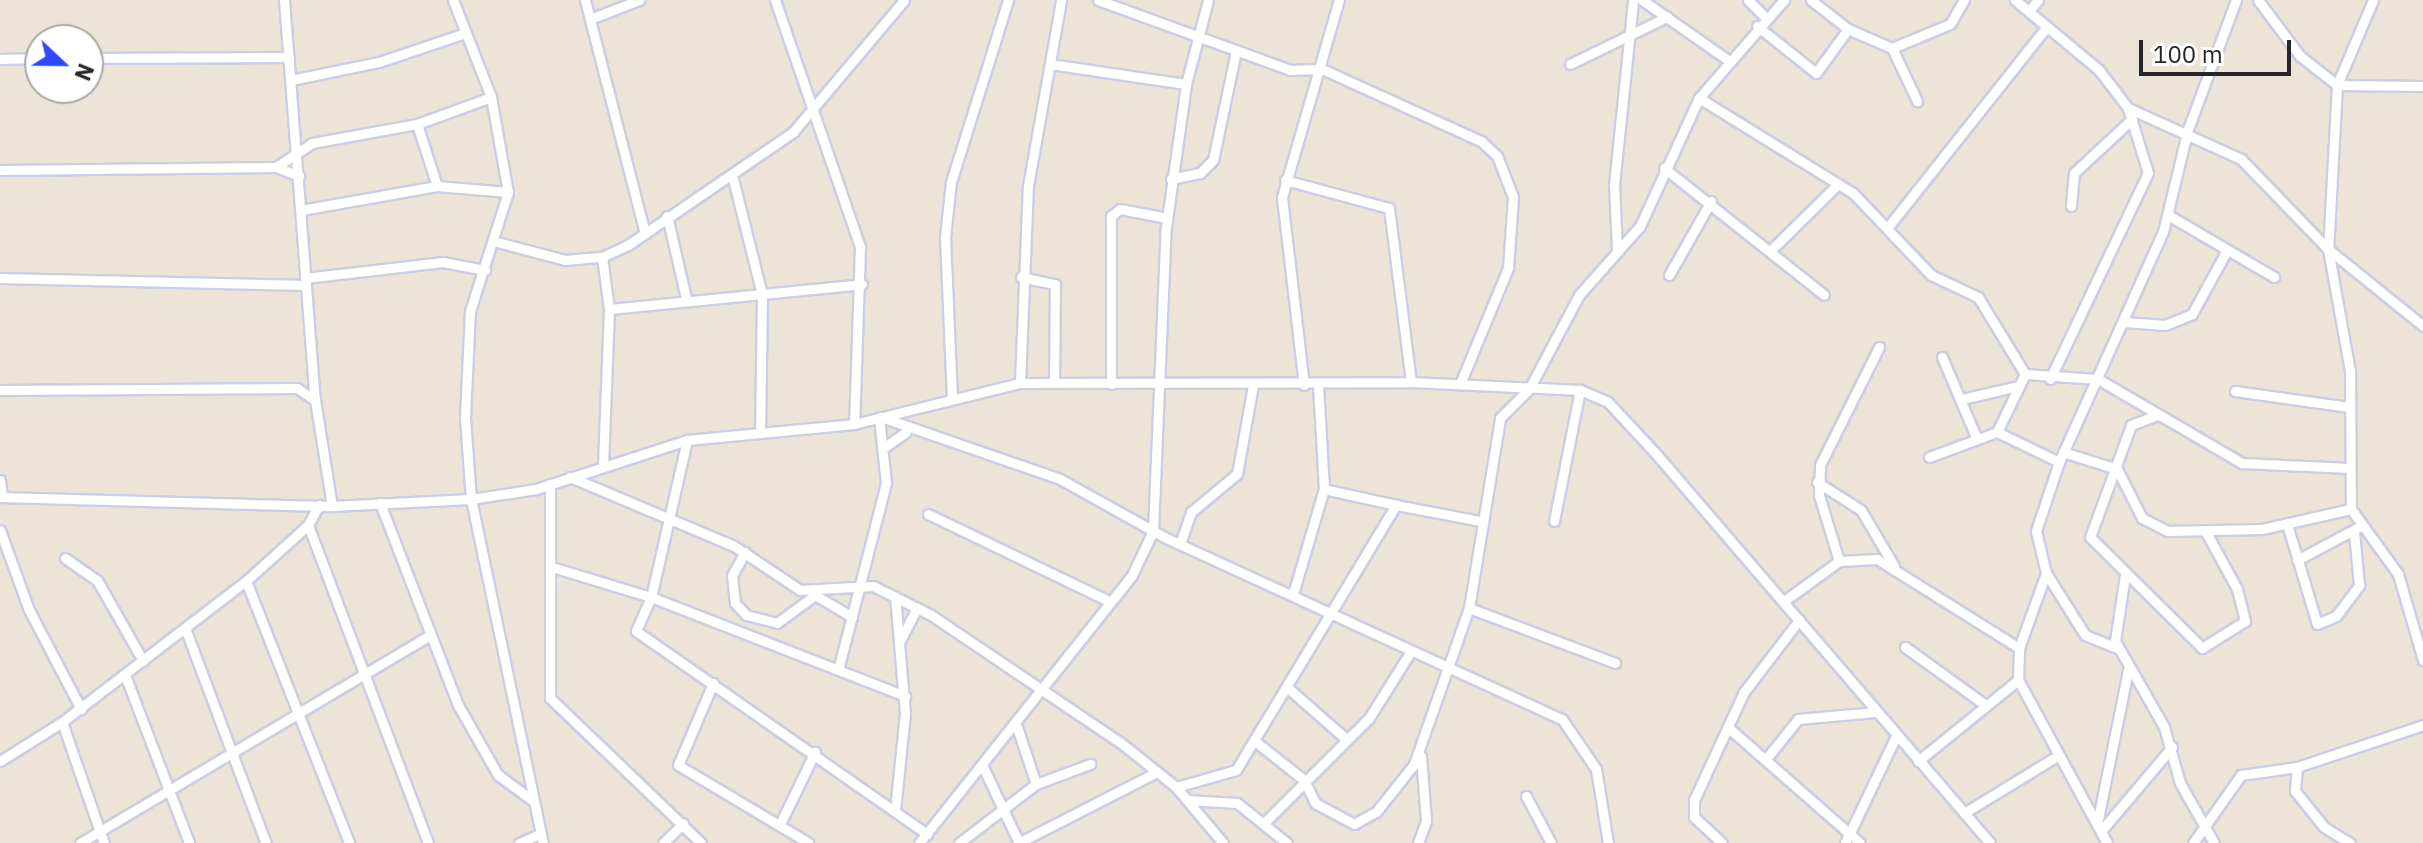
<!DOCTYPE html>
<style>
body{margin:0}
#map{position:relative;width:2423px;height:843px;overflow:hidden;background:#ece4d6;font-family:"IBM Plex Sans",sans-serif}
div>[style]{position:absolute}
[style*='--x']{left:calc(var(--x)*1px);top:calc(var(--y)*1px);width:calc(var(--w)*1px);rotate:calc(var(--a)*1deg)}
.roads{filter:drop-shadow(2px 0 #cbcee3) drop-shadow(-2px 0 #cbcee3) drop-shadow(0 2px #cbcee3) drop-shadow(0 -2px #cbcee3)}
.street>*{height:9px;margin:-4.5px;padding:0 4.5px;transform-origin:4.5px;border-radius:4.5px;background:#fff}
span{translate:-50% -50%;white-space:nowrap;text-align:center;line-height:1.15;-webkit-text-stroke:6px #fff;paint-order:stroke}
.north{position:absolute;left:24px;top:24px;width:80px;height:80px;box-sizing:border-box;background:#fff;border:2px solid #a9a9a9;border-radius:50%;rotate:112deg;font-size:22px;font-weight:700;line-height:32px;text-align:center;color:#272727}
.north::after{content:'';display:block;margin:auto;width:28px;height:36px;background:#3048ff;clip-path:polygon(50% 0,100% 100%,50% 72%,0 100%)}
.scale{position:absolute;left:2139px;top:40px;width:152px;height:36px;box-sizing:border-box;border:4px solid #272727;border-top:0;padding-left:10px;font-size:24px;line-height:28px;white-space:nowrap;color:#272727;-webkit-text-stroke:6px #fff;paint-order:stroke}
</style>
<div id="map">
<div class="roads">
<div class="street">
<div style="--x:284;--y:0;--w:401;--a:85.6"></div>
<div style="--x:315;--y:400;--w:107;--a:80.9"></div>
<div style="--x:453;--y:0;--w:104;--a:68.6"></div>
<div style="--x:491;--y:97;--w:97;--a:79.9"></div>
<div style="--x:508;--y:192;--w:125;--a:107.7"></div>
<div style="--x:470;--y:311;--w:107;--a:92.7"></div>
<div style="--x:465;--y:418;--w:81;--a:85.8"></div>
<div style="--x:471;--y:499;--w:351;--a:78.2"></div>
<div style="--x:585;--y:0;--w:241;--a:75.6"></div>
<div style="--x:775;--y:0;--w:261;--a:71"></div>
<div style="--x:860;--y:247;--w:177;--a:91.9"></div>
<div style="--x:1098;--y:0;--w:204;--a:20"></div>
<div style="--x:1290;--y:70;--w:32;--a:-2"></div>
<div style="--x:1322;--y:69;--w:175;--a:24.4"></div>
<div style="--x:1481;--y:141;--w:22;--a:43"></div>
<div style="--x:1497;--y:156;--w:44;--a:68.7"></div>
<div style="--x:1513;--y:197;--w:71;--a:94"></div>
<div style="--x:1508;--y:268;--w:126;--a:112.5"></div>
<div style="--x:1642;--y:0;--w:105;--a:34.9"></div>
<div style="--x:1748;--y:0;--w:24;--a:45"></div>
<div style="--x:1811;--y:0;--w:47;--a:38.1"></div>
<div style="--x:1848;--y:29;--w:48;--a:23.4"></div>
<div style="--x:1892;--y:48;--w:59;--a:64.7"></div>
<div style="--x:2015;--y:0;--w:109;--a:39.8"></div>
<div style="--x:2099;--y:70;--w:48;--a:52.7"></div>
<div style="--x:2128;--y:108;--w:124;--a:24.3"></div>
<div style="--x:2241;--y:159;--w:125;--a:46"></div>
<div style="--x:2328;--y:249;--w:122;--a:39"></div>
<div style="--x:2258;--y:0;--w:70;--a:53.1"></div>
<div style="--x:2300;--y:56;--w:47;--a:38.1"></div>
<div style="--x:2337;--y:85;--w:86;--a:0.7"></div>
<div style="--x:2373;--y:0;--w:92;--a:113"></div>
<div style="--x:2337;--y:85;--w:164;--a:93.1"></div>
<div style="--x:2328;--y:249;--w:124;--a:79.8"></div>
<div style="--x:2350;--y:371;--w:138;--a:89.6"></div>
<div style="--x:2351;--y:509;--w:80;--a:54.1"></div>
<div style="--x:2398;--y:574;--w:90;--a:73.8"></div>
<div style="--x:2029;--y:11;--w:14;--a:-51"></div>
<div style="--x:590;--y:19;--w:53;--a:-21.2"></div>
<div style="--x:1757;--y:26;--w:75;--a:38.5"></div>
<div style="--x:1816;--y:73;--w:54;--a:-54"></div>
<div style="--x:1892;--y:48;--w:63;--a:-22.5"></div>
<div style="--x:1950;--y:24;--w:28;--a:-60"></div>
<div style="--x:88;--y:58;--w:201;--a:-0.3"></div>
<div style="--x:0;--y:59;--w:40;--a:-1.4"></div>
<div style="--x:1050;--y:64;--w:137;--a:8.4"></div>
<div style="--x:1570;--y:64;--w:108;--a:-25.9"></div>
<div style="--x:291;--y:80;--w:90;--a:-11.6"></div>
<div style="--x:379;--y:62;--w:91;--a:-18.6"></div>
<div style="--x:1699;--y:98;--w:181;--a:31.7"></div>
<div style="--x:1853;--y:193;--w:113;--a:46.4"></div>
<div style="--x:1931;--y:275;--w:52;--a:25.1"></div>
<div style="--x:1978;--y:297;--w:90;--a:58.6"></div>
<div style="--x:2025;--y:374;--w:73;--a:3.9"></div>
<div style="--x:2098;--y:379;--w:167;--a:30.3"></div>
<div style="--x:2242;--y:463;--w:107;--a:2.7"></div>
<div style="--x:417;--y:124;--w:65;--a:72.1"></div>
<div style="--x:276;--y:167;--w:43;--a:-33.7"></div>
<div style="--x:312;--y:143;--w:107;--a:-10.3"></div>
<div style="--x:417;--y:124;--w:79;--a:-20"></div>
<div style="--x:1664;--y:168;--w:204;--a:38.4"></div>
<div style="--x:0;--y:170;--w:276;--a:-0.6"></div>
<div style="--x:276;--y:167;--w:25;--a:21"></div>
<div style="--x:732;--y:175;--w:123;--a:75.9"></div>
<div style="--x:762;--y:294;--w:135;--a:90.8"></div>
<div style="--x:1171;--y:179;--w:30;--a:-12"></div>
<div style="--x:1200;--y:173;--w:18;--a:-45"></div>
<div style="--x:1213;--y:160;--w:111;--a:-78.1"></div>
<div style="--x:1285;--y:180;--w:108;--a:15.1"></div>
<div style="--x:1389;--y:208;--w:175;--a:82.8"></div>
<div style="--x:2071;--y:206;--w:33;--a:-85"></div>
<div style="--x:2074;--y:173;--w:79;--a:-43"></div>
<div style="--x:301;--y:210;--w:138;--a:-10"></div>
<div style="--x:437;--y:186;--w:71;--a:4.8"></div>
<div style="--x:2168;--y:215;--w:123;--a:30.3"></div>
<div style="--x:667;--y:216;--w:84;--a:77"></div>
<div style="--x:1888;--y:227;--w:254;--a:-51.6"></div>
<div style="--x:497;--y:242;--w:70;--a:14.8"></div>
<div style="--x:565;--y:260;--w:37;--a:-5"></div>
<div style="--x:602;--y:257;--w:29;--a:-25"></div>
<div style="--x:628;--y:245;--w:200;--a:-34.4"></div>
<div style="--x:793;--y:132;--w:172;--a:-49.9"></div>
<div style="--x:1772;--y:249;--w:93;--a:-44.6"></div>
<div style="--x:1617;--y:250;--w:65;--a:-92.6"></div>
<div style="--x:1614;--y:185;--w:186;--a:-84.1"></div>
<div style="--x:602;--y:257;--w:52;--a:82.3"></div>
<div style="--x:609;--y:309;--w:156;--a:92.2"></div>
<div style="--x:1669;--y:275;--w:85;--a:-60.4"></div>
<div style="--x:1021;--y:277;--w:35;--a:12"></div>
<div style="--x:1055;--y:284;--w:98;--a:90.6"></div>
<div style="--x:0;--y:278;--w:306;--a:1.3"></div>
<div style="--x:305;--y:278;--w:139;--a:-6.6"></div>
<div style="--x:443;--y:262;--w:43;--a:10.8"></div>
<div style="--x:609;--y:309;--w:254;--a:-5.6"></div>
<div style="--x:2124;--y:322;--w:41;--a:4.2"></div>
<div style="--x:2165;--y:325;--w:29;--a:-22"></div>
<div style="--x:2192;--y:314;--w:73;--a:-61.3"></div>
<div style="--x:1942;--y:357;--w:87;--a:67"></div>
<div style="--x:2025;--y:374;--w:64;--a:115.8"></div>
<div style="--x:1997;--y:432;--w:69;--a:25.8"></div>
<div style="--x:2050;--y:379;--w:228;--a:-64.6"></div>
<div style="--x:2148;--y:173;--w:68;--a:-107.1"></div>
<div style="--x:1020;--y:383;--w:197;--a:-87.7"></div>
<div style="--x:1028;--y:186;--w:189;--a:-79.9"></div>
<div style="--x:1111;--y:384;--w:168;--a:-90"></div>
<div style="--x:1111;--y:216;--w:11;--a:-38"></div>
<div style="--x:1120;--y:209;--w:48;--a:10.8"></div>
<div style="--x:1304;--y:385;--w:189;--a:-96.7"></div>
<div style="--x:1282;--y:197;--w:205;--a:-73.9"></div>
<div style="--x:1318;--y:385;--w:104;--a:86.7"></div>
<div style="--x:1324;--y:489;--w:74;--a:12.5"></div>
<div style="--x:0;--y:390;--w:297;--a:-0.4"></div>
<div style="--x:297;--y:388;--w:22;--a:34"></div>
<div style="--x:2235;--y:391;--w:115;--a:8"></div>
<div style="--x:952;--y:398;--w:161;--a:-92.5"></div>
<div style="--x:945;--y:237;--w:55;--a:-83.8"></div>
<div style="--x:951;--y:182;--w:191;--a:-72.6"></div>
<div style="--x:1962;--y:399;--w:57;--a:-13.1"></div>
<div style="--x:2157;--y:415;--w:28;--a:159"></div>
<div style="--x:2131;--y:425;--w:119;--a:110.1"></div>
<div style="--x:2090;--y:537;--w:158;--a:44.7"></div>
<div style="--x:2202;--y:648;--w:51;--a:-32.1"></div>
<div style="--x:2245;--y:621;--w:33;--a:-104"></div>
<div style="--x:2237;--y:589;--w:63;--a:-118.6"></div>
<div style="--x:881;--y:417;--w:189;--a:19.1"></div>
<div style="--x:1060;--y:479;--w:121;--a:29.1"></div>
<div style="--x:1166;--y:538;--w:435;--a:24.6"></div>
<div style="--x:1562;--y:719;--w:60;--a:55.8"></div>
<div style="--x:1596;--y:769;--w:75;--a:80.8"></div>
<div style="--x:687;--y:440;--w:161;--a:102.9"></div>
<div style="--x:651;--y:597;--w:37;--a:114"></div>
<div style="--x:636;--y:631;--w:355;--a:34.9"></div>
<div style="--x:886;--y:446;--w:24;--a:-35"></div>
<div style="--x:2063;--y:452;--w:57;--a:17.5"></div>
<div style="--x:2117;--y:469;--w:55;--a:63"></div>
<div style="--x:2142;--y:518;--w:28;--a:27"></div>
<div style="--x:2167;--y:531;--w:95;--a:-1.2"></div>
<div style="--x:2262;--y:529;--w:91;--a:-12.7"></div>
<div style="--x:1929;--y:457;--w:72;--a:-20.2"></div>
<div style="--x:570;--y:477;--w:178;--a:22.8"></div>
<div style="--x:734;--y:546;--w:79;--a:33.7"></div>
<div style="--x:800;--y:590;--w:73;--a:-3.1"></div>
<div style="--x:873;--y:586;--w:65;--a:26.6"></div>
<div style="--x:931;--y:615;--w:229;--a:34"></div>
<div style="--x:1121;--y:743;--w:70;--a:38.7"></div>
<div style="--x:1176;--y:787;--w:73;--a:50"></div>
<div style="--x:0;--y:480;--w:17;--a:83"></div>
<div style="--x:1817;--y:482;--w:52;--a:32.5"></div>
<div style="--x:1861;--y:510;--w:65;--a:59.5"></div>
<div style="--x:550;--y:484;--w:214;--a:90"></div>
<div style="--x:550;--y:698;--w:209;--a:43.8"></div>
<div style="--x:0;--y:497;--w:332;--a:1.6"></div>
<div style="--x:332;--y:506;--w:139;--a:-2.9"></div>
<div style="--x:471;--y:499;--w:66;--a:-8.7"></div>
<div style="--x:536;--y:489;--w:159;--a:-18"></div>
<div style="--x:687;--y:440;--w:168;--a:-5.5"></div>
<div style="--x:854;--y:424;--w:171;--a:-13.9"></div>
<div style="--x:1020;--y:383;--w:391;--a:-0.1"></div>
<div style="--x:1411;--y:382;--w:169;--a:2.7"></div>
<div style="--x:1580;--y:390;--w:30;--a:23"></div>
<div style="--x:1608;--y:402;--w:72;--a:47.2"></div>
<div style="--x:1657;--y:455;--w:511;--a:49.36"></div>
<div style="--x:380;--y:503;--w:217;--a:68.9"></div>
<div style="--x:458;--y:705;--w:81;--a:60.3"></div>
<div style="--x:498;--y:775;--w:42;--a:36.3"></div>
<div style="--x:928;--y:514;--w:201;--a:25.7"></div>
<div style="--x:1554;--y:521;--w:134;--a:-78.8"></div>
<div style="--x:2287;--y:524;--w:104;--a:73.3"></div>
<div style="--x:2317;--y:624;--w:21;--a:-23"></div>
<div style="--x:2336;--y:616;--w:39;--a:-53"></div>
<div style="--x:2359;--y:585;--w:53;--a:-95.4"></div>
<div style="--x:308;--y:525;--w:340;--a:69.3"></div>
<div style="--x:0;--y:530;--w:85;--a:70.1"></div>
<div style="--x:29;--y:610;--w:112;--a:62.3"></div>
<div style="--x:1180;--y:544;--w:34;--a:-71"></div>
<div style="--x:1191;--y:512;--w:60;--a:-39.6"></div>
<div style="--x:1237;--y:474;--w:90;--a:-79.8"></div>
<div style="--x:745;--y:552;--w:26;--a:119"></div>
<div style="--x:732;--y:575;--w:28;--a:84"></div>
<div style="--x:735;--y:603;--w:16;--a:47"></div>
<div style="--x:746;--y:615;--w:32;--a:14"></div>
<div style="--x:777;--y:623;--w:47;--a:-36.4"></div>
<div style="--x:815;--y:595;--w:43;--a:30.7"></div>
<div style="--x:65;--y:558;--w:39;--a:35"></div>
<div style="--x:97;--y:580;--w:93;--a:60.4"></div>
<div style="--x:2297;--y:560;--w:68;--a:-28.1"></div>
<div style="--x:1839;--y:561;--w:69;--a:-106.9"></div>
<div style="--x:1819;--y:495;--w:30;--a:-88"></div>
<div style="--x:1820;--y:465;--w:132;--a:-63.4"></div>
<div style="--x:552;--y:567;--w:103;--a:16.9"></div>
<div style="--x:651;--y:597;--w:273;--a:21.3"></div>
<div style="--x:2046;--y:573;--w:73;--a:57.8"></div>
<div style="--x:2085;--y:635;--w:37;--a:22"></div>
<div style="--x:2125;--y:575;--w:67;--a:98.6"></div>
<div style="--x:2115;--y:641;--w:99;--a:60.3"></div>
<div style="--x:2164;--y:727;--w:58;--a:74.1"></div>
<div style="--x:2180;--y:783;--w:69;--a:60.5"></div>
<div style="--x:246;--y:581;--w:282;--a:68.5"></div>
<div style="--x:1293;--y:594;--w:109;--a:-73.6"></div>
<div style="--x:1784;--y:601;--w:68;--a:-36"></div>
<div style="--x:1839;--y:561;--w:38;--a:-3"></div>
<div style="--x:1877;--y:559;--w:168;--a:32.1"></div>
<div style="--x:1469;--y:608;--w:156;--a:20.6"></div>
<div style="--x:185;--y:628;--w:230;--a:69.4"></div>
<div style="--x:901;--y:639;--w:35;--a:-63"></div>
<div style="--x:1905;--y:647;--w:97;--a:35.8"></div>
<div style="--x:838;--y:670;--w:193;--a:-75.6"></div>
<div style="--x:886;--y:483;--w:66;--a:-96.1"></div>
<div style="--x:125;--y:675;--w:180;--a:69.1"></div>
<div style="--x:713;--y:683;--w:89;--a:113.1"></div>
<div style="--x:678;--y:765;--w:152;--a:30.8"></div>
<div style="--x:1289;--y:689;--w:74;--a:41.2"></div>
<div style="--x:62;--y:722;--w:128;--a:70.9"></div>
<div style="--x:1017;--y:727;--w:60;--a:71.6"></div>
<div style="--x:1731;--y:730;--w:171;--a:41.2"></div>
<div style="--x:1256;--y:742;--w:61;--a:38.4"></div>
<div style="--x:1304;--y:780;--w:25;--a:64"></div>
<div style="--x:1315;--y:803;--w:44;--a:28.3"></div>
<div style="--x:1354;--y:824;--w:25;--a:-29"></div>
<div style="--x:1376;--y:812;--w:61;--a:-51.6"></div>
<div style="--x:1414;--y:764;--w:165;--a:-70.6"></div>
<div style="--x:1469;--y:608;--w:193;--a:-80.7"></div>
<div style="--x:1500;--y:418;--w:41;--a:-45"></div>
<div style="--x:1529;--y:389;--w:106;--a:-62"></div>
<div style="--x:1579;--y:295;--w:92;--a:-48.5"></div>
<div style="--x:1640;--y:226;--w:141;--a:-65.3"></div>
<div style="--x:1699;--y:98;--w:130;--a:-49.1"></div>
<div style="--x:1766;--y:759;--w:51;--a:-51.3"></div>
<div style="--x:1798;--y:719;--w:78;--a:-5.1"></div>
<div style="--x:0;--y:761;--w:73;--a:-32.2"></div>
<div style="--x:62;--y:722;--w:232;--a:-37.5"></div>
<div style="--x:246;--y:581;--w:84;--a:-42.1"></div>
<div style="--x:308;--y:525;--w:23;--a:-61"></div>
<div style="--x:1918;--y:761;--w:129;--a:-39"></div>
<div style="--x:2297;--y:767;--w:24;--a:95"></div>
<div style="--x:2295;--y:791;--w:46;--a:51.1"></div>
<div style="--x:2324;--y:827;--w:31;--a:32"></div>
<div style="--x:984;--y:769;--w:82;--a:64.7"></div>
<div style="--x:1176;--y:787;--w:62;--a:-15.8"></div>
<div style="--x:1236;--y:770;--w:310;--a:-58.9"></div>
<div style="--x:1396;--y:505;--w:86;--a:10.7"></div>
<div style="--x:1526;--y:796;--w:53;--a:62"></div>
<div style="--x:1187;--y:800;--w:50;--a:3.4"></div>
<div style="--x:1237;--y:803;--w:64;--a:38.7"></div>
<div style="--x:895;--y:810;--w:97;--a:-84.1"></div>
<div style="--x:905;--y:714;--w:118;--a:-94.8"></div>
<div style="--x:1964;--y:813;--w:109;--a:-31.5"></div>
<div style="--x:1266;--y:821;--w:146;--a:-45"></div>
<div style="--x:1369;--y:718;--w:79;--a:-57.9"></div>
<div style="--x:781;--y:822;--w:78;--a:-64.1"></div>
<div style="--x:2097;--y:824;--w:161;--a:-78.6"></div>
<div style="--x:2101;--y:831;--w:110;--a:-49.8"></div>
<div style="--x:80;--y:843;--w:407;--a:-30.7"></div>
<div style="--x:519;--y:843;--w:24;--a:-24"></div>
<div style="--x:663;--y:843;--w:28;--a:-44"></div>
<div style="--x:919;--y:843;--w:342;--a:-51.5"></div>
<div style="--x:1132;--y:575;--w:49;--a:-64.5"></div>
<div style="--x:1153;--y:531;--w:304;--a:-87.6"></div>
<div style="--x:1166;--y:227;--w:144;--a:-82"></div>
<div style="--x:1186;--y:84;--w:87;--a:-75.3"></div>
<div style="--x:959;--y:843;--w:97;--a:-37.5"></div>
<div style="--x:1036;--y:784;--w:58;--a:-20.3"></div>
<div style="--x:1018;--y:843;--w:156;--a:-27.1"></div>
<div style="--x:1418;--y:843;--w:23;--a:-70"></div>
<div style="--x:1426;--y:821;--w:65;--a:-94.4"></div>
<div style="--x:1722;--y:843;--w:38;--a:-137"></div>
<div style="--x:1694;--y:817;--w:17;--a:-90"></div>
<div style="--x:1694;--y:800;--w:119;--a:-65.2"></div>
<div style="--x:1744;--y:692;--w:91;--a:-52.6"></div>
<div style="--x:1845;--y:843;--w:119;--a:-64.5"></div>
<div style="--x:2107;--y:843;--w:186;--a:-118.6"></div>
<div style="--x:2018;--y:680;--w:32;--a:-88"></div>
<div style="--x:2019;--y:648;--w:80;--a:-70.2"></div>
<div style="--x:2046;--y:573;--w:43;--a:-103.4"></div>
<div style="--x:2036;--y:531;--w:73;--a:-71.6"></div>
<div style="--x:2059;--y:462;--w:252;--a:-65.7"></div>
<div style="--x:2163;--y:232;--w:106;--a:-76.4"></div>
<div style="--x:2188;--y:129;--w:138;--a:-69.6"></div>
<div style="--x:2193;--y:843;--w:83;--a:-54.8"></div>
<div style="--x:2241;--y:775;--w:57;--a:-8.1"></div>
<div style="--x:2297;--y:767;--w:133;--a:-18.4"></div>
</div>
</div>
<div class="north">N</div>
<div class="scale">100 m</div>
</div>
